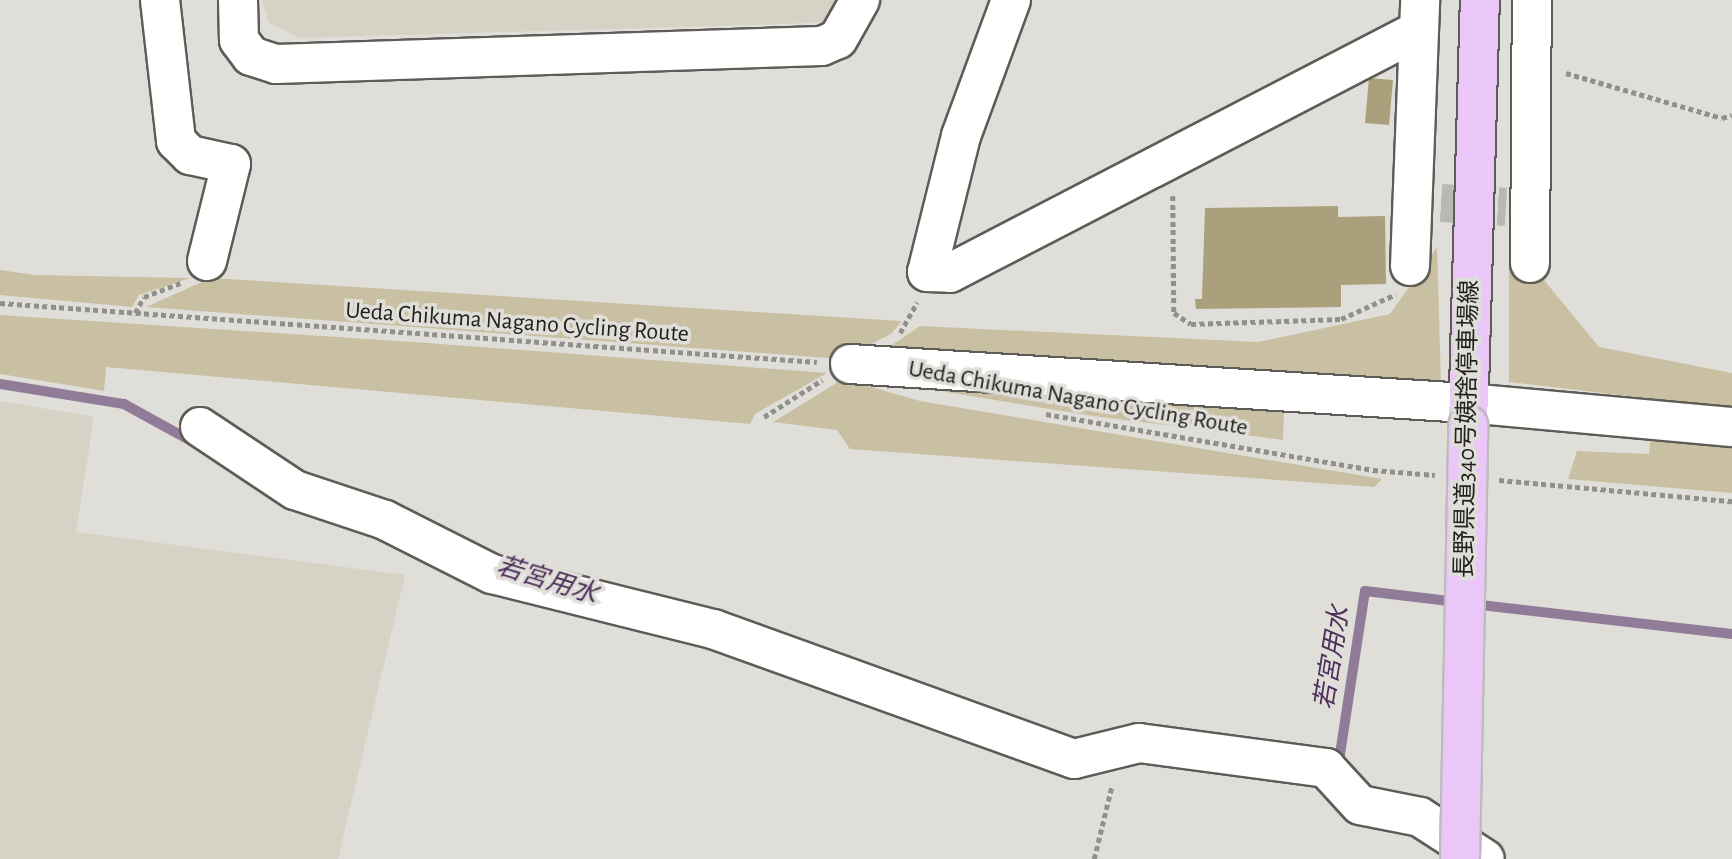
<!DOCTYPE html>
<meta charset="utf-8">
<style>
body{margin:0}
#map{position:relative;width:1732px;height:859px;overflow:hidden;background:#e0ded8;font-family:"Alegreya Sans","Noto Sans JP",sans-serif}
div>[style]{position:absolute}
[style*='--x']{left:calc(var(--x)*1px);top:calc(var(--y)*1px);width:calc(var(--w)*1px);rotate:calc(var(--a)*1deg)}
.built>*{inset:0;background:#d6d2c5}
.green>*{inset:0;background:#c9c0a3}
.stream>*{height:10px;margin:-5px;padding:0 5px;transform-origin:5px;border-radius:5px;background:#907b99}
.building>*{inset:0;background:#aba07c}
.minor-tunnel>*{height:38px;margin-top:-19px;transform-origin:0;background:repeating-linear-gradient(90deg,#bab8b3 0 38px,transparent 0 57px)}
.path>*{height:4.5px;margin-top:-2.25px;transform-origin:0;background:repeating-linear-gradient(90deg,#91908b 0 5px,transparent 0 8.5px)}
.roads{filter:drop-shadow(2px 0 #5d5c57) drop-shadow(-2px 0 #5d5c57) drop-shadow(0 2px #5d5c57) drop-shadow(0 -2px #5d5c57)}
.minor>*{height:38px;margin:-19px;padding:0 19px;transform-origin:19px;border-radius:19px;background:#fff}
.major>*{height:38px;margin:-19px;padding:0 19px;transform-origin:19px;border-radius:19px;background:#eac6f9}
.bridges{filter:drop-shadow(2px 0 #bdbcbc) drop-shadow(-2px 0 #bdbcbc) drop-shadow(0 2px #bdbcbc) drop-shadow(0 -2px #bdbcbc)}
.major-bridge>*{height:38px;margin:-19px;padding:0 19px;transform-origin:19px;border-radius:19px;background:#eac6f9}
span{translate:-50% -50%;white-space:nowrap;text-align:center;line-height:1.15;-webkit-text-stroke:7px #e0ded8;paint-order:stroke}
.street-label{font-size:24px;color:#22211f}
.water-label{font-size:26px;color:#4d2f5a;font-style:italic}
</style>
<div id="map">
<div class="built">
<div style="clip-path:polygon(262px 0,842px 0,823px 21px,811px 23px,300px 38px,269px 23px)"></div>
<div style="clip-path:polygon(0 401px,94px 417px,76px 532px,405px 575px,338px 859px,0 859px)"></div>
</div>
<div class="green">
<div style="clip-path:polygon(1437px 247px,1441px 383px,873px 358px,920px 326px,1258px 342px,1390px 314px)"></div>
<div style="clip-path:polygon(1509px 262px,1530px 263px,1599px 347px,1732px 373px,1732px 408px,1509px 382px)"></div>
<div style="clip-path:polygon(0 270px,35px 275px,190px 278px,139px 295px,132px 307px,0 295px)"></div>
<div style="clip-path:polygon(211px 278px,902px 321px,891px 334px,842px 359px,146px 307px)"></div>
<div style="clip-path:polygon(0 315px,428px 343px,827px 373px,755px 414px,750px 424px,106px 367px,104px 391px,0 374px)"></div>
<div style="clip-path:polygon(843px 379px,920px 401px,1382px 479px,1374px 487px,850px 449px,837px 430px,773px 422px)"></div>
<div style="clip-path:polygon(925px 383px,1284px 408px,1283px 440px,1093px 416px,922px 388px)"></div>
<div style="clip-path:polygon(1651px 431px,1732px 443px,1732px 493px,1568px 479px,1577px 451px,1649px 454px)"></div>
</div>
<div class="stream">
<div style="--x:0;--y:384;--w:126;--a:9.2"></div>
<div style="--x:124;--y:404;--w:77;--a:28.9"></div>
<div style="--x:1472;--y:604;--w:262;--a:6.6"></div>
<div style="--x:1325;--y:755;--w:15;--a:-4"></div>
<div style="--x:1340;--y:754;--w:165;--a:-81.3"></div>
<div style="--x:1365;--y:591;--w:93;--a:6.8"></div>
</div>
<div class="building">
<div style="clip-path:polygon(1369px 78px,1393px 80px,1389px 125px,1365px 123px)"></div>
<div style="clip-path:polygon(1338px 206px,1338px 217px,1385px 216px,1386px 284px,1341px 285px,1341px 307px,1196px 309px,1195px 299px,1202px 299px,1205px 208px)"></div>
</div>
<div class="minor-tunnel">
<div style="--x:1441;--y:203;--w:65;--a:3.5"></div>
</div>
<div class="path">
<div style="--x:1566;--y:73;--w:162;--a:16.1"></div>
<div style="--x:1722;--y:118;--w:10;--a:-17"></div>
<div style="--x:1173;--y:196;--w:117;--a:89.5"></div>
<div style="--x:1174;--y:313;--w:20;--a:33"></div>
<div style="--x:1191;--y:324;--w:150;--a:-1.9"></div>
<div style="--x:1341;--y:319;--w:60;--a:-24.4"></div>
<div style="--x:0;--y:303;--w:819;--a:4.13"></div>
<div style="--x:135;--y:313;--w:18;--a:-61"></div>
<div style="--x:144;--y:297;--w:42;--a:-21"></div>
<div style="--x:900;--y:333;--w:35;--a:-61"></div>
<div style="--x:1046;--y:414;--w:332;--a:9.7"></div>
<div style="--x:1373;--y:470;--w:62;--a:4.6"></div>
<div style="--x:764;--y:417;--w:69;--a:-32.5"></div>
<div style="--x:1499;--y:480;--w:234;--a:5.2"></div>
<div style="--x:1094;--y:859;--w:76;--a:-76.3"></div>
</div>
<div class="roads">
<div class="minor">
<div style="--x:160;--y:0;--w:142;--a:83.5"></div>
<div style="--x:176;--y:141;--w:20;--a:45"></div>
<div style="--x:190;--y:155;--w:42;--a:12.4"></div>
<div style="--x:231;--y:164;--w:100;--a:103.9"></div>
<div style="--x:238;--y:0;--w:40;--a:88.6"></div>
<div style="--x:239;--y:40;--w:20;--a:53"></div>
<div style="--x:251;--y:56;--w:26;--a:18"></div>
<div style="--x:276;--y:64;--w:546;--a:-1.89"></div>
<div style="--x:822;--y:46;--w:17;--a:-24"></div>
<div style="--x:838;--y:39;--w:45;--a:-60.6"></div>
<div style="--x:1011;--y:0;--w:145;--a:110.2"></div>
<div style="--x:961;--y:136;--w:140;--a:104"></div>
<div style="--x:927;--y:272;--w:23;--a:2"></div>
<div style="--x:950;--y:273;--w:526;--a:-27.39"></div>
<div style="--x:1530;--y:263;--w:263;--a:-89.6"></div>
<div style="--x:1410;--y:266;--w:266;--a:-87.8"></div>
<div style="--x:850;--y:364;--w:618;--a:3.62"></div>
<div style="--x:1467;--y:403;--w:266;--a:5.2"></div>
<div style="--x:200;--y:427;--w:114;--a:33.6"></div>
<div style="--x:295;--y:490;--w:95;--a:18.4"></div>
<div style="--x:385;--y:520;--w:120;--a:26.8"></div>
<div style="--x:492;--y:574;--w:228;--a:14"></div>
<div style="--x:713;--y:629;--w:384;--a:19.8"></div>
<div style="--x:1074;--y:759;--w:67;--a:-13.8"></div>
<div style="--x:1139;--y:743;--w:189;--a:7.6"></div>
<div style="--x:1326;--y:768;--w:50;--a:47.4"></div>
<div style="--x:1360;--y:805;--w:61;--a:11.3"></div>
<div style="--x:1420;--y:817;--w:77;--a:32.9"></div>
</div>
<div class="major">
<div style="--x:1468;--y:425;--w:425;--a:-88.4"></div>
</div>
</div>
<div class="bridges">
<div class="major-bridge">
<div style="--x:1460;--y:859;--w:434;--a:-88.9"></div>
</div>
</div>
<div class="street-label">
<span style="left:517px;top:323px;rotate:4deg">Ueda Chikuma Nagano Cycling Route</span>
<span style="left:1078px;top:399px;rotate:10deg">Ueda Chikuma Nagano Cycling Route</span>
<span style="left:1468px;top:429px;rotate:-89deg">長野県道340号姨捨停車場線</span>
</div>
<div class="water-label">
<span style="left:547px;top:581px;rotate:17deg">若宮用水</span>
<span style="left:1333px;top:658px;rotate:-81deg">若宮用水</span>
</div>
</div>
